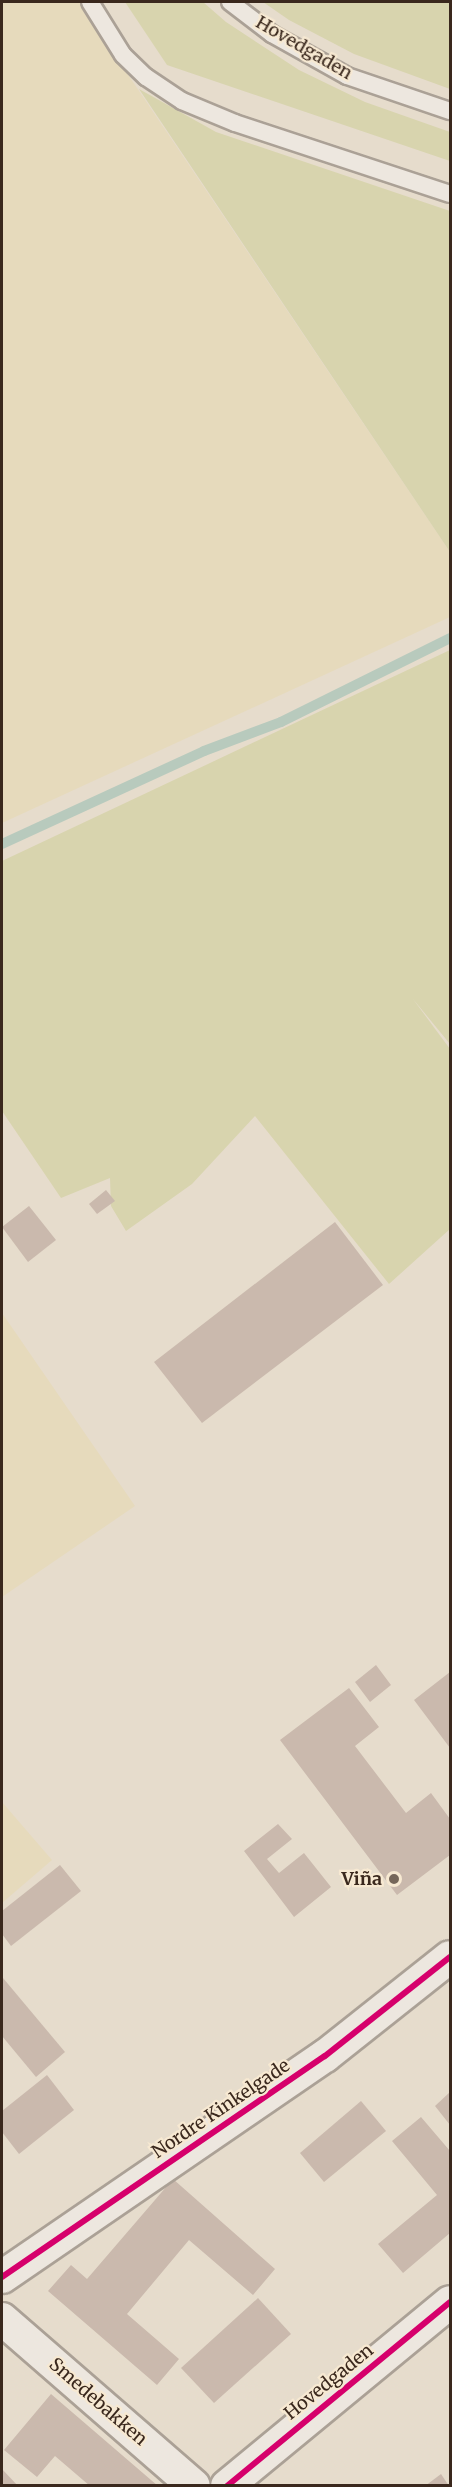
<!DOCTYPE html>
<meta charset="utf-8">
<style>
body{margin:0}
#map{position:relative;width:452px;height:2487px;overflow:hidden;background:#e6dccc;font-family:Merriweather,serif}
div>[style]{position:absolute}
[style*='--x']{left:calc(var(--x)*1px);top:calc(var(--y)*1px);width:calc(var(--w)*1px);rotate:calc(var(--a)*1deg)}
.farmland>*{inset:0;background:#e6dabc}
.green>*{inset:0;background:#d8d4ae}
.stream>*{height:10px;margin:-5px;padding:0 5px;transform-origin:5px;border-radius:5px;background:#b8cabd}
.building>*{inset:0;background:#cab9ad}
.roads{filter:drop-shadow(2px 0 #aba196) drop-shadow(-2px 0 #aba196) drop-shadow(0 2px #aba196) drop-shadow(0 -2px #aba196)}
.service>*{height:16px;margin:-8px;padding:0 8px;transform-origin:8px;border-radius:8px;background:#ede7df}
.minor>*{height:32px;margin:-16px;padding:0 16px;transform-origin:16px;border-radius:16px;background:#ede7df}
.cycleway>*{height:6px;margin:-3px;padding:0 3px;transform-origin:3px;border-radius:3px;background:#d6006c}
.dots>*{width:16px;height:16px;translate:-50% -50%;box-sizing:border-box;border:3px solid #f7e9d2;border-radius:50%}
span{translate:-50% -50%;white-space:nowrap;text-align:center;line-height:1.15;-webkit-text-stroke:4.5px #f7e9d2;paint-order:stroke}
.street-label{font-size:18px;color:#3a281d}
.poi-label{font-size:18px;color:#3a281d;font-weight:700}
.right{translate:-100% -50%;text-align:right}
.frame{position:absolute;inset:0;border:3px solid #3a281d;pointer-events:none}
</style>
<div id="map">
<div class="farmland">
<div style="clip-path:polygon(2px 2px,79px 2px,450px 552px,450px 617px,2px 823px)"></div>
<div style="clip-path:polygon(2px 1313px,135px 1506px,2px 1597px)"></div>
<div style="clip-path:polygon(2px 1802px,52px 1860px,2px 1903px)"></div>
</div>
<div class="green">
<div style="clip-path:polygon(125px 2px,203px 2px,226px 22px,299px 70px,365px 102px,450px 132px,450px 161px,167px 65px)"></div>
<div style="clip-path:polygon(263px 2px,450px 2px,450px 89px,354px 54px,289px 20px)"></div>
<div style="clip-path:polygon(139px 89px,216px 132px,450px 211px,450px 552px)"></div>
<div style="clip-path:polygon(450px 650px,450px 1044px,413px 999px,450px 1049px,450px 1229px,389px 1284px,255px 1116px,192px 1184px,126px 1231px,111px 1206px,110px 1178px,61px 1198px,2px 1111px,2px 861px)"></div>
</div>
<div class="stream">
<div style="--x:2;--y:844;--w:222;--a:-24.7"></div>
<div style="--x:204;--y:751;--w:82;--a:-20.6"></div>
<div style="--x:281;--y:722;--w:189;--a:-26.4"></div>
</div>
<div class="building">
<div style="clip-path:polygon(106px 1190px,115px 1201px,97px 1214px,89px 1204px)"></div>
<div style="clip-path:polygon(29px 1206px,56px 1240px,28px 1262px,2px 1227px)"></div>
<div style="clip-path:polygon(335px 1222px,383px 1285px,202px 1423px,154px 1362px)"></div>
<div style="clip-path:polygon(376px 1665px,391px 1685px,370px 1702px,355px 1682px)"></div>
<div style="clip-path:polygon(450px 1672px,450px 1748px,414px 1700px)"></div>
<div style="clip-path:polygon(349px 1688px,379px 1727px,355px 1746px,406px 1813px,431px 1793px,450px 1819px,450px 1855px,397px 1895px,280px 1740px)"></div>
<div style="clip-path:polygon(278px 1824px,292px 1839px,267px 1859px,279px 1873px,304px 1853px,331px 1887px,294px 1917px,244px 1851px)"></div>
<div style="clip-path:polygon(60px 1865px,81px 1891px,11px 1946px,2px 1934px,2px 1911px)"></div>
<div style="clip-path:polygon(3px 1978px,65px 2052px,36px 2077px,2px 2036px)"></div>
<div style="clip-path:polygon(47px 2075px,74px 2110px,19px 2154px,2px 2132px,2px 2111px)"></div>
<div style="clip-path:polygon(450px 2092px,450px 2125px,435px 2106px)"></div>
<div style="clip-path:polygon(361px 2101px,386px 2131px,324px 2182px,300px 2153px)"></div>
<div style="clip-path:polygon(421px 2117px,450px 2151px,450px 2233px,403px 2273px,378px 2244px,437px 2195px,392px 2141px)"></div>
<div style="clip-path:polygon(173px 2179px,275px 2269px,253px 2295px,189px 2240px,127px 2314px,179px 2359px,157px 2385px,48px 2291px,71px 2265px,87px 2279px)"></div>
<div style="clip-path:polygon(258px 2298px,291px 2334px,214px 2403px,181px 2368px)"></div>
<div style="clip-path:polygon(51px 2394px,158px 2486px,90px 2486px,55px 2456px,37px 2477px,4px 2450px)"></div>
<div style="clip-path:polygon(2px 2469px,18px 2486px,2px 2486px)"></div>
<div style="clip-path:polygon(441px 2474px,449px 2486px,425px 2486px)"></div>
</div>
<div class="roads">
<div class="service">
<div style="--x:90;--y:2;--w:62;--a:58.1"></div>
<div style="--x:123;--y:55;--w:32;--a:44"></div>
<div style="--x:146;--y:77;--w:43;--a:33.7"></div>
<div style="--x:182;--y:101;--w:57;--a:22.5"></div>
<div style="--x:235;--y:123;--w:226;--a:18.3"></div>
<div style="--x:230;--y:2;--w:53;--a:37.3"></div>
<div style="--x:272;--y:34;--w:86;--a:29.2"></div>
<div style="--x:347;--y:76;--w:109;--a:18.8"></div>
</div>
<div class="minor">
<div style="--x:2;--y:2277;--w:391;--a:-34.4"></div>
<div style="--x:325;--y:2056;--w:159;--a:-38.4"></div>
<div style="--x:2;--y:2319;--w:254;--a:41"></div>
<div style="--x:227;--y:2486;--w:289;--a:-39.5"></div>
</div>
</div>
<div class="cycleway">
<div style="--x:2;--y:2277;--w:391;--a:-34.4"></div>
<div style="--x:325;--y:2056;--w:159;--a:-38.4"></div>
<div style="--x:227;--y:2486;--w:289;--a:-39.5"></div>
</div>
<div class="dots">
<div style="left:394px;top:1879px;background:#76675a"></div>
</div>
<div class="street-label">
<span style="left:304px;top:48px;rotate:30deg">Hovedgaden</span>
<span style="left:221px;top:2109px;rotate:-34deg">Nordre Kinkelgade</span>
<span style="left:329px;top:2382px;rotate:-39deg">Hovedgaden</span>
<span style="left:98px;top:2402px;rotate:41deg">Smedebakken</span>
</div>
<div class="poi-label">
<span class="right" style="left:382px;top:1879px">Viña</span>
</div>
<div class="frame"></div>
</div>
